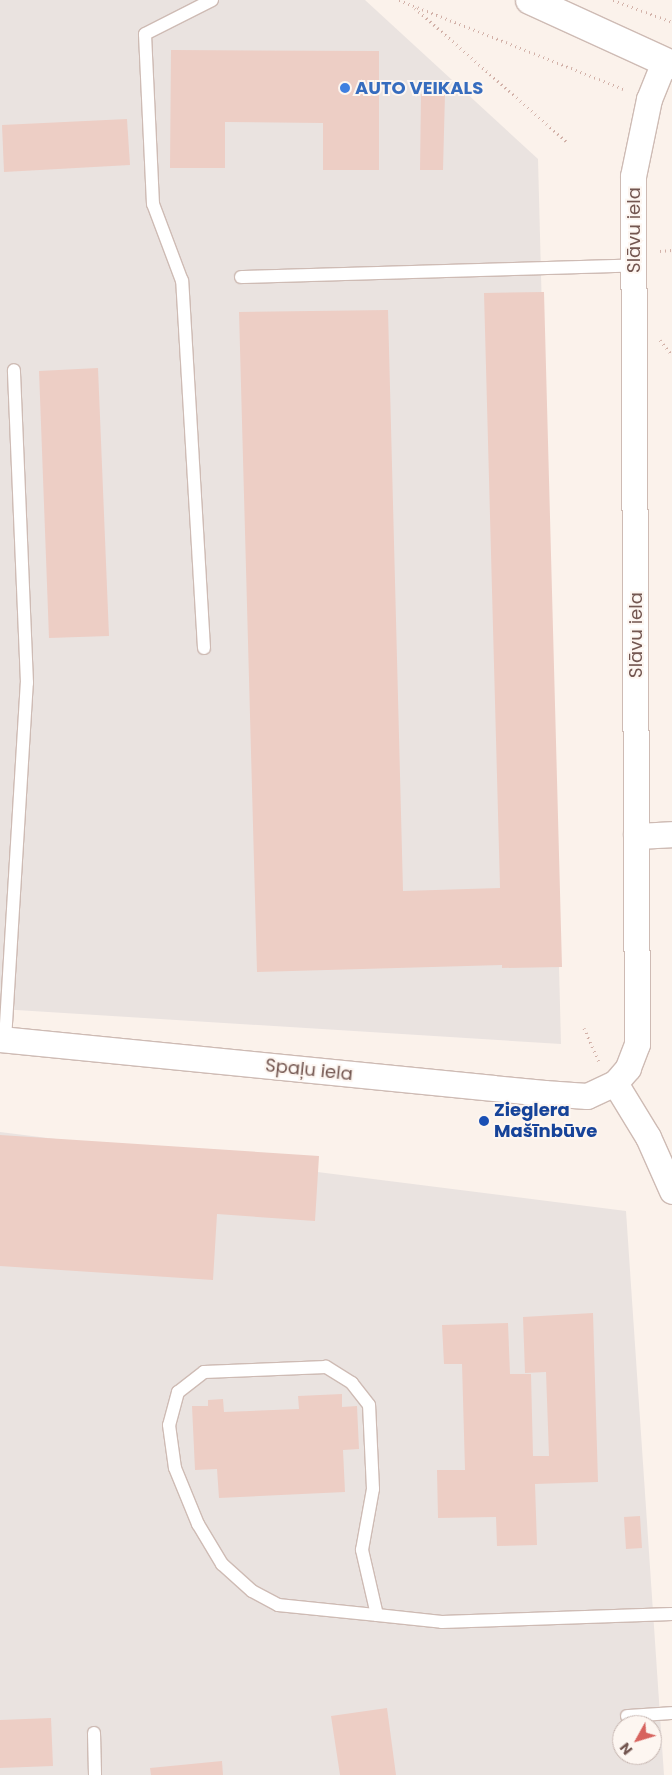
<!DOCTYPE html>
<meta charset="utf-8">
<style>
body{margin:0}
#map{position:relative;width:672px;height:1775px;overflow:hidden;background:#fbf2eb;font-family:Poppins,sans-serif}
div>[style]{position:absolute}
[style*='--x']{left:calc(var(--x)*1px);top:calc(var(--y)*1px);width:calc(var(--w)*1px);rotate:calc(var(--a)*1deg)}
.industrial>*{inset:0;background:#eae3e0}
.building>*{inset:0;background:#edcec5}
.path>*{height:3px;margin-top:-1.5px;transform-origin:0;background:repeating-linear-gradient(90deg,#d2b1a8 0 1px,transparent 0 5px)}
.roads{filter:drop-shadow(1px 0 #cebbb4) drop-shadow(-1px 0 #cebbb4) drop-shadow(0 1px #cebbb4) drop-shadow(0 -1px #cebbb4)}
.lane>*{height:12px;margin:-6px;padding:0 6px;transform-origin:6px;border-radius:6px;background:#fff}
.street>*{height:25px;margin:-12.5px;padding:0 12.5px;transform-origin:12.5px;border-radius:12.5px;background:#fff}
.secondary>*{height:28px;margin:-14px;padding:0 14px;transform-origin:14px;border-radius:14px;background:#fff}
.dots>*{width:14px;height:14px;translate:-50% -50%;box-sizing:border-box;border:2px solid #fdf6f1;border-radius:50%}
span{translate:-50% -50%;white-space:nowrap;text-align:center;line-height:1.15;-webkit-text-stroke:4px #fdf6f1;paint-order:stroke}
.shop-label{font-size:18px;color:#366cbe;font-weight:700}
.left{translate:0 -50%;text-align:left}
.street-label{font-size:18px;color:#735650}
.transit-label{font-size:18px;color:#164399;font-weight:700}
.north{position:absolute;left:612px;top:1715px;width:50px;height:50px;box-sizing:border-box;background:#fdf6f1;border:1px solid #c6b6b1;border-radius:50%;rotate:231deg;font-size:14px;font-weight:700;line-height:20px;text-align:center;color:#735650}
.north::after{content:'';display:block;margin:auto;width:18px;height:22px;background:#d7635e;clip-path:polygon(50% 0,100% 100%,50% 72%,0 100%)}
</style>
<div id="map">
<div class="industrial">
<div style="clip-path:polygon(0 0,365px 0,538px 159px,561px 1044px,0 1009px)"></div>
<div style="clip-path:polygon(evenodd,0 1132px,626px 1211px,664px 1775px,0 1775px,0 1132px,622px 1725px,652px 1725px,652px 1755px,622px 1755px,622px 1725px)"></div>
</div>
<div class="building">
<div style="clip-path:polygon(171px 50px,379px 51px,379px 170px,323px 170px,323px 123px,225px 122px,225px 168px,170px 168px)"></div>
<div style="clip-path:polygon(421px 94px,445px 94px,443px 170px,420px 170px)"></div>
<div style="clip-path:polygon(127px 119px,130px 165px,4px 172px,2px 125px)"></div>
<div style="clip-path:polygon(544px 292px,562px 967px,502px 968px,502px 965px,257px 972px,239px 312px,388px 310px,403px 891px,500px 888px,484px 293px)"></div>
<div style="clip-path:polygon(98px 368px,109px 636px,49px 638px,39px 371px)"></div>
<div style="clip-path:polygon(0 1135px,319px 1156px,315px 1221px,217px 1214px,213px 1280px,0 1266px)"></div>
<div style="clip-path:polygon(593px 1313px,598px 1482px,535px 1484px,537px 1545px,497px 1546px,496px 1517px,438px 1518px,437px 1470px,465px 1470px,462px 1364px,444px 1364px,442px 1325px,508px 1323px,510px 1374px,531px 1374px,533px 1456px,549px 1456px,546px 1372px,525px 1373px,523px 1317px)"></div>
<div style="clip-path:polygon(342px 1394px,342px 1407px,357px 1406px,359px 1449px,343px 1450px,345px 1492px,219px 1498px,217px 1469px,195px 1470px,192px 1406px,208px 1406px,208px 1400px,223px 1399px,224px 1412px,299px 1409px,298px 1396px)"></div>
<div style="clip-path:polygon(640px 1516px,642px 1548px,626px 1549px,624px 1517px)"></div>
<div style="clip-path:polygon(387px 1708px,396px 1775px,340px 1775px,331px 1716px)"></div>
<div style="clip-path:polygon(51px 1718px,53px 1766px,0 1768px,0 1720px)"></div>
<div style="clip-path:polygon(222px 1761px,223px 1775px,151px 1775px,150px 1768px)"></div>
</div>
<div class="path">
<div style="--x:399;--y:0;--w:244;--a:21.6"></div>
<div style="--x:613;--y:0;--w:63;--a:20.4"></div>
<div style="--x:415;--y:8;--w:204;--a:41.4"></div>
<div style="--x:660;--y:251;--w:12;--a:-5"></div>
<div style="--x:660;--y:340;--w:19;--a:51"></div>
<div style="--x:584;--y:1028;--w:36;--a:66"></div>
</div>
<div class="roads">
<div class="lane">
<div style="--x:241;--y:277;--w:393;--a:-1.7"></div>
<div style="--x:204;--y:648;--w:368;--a:-93.4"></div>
<div style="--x:182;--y:281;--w:82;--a:-110.6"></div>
<div style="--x:153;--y:204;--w:170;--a:-92.7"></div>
<div style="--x:145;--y:34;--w:75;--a:-26.9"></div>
<div style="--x:5;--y:1040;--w:358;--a:-86.5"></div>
<div style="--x:27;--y:683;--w:313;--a:-92.4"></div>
<div style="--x:377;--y:1615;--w:67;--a:-103"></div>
<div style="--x:362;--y:1550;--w:62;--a:-79.8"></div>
<div style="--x:373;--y:1489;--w:84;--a:-92.7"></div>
<div style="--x:369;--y:1405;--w:28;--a:-128"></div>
<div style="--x:352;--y:1383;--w:31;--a:-148"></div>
<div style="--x:326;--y:1367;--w:122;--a:177.7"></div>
<div style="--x:204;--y:1372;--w:33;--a:142"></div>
<div style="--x:178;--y:1392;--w:34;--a:105"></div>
<div style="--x:169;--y:1425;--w:43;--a:82.1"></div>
<div style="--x:175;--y:1468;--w:61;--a:67.7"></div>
<div style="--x:198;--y:1524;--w:47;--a:59"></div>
<div style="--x:222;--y:1564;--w:40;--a:42"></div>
<div style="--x:252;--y:1591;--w:30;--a:28"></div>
<div style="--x:278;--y:1605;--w:100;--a:5.8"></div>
<div style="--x:377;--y:1615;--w:65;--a:6.1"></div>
<div style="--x:442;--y:1622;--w:230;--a:-2"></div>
<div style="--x:627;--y:1716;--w:45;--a:-3.8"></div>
<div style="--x:94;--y:1733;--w:42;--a:88.6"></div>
</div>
<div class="street">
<div style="--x:664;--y:62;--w:40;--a:112"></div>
<div style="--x:649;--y:99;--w:79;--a:101.7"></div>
<div style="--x:633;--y:176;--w:868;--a:89.74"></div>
<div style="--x:637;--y:1044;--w:26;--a:111"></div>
<div style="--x:628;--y:1068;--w:20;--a:131"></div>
<div style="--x:615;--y:1083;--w:63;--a:58.6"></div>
<div style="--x:648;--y:1137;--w:59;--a:66"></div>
<div style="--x:636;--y:836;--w:36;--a:-3"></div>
<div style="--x:0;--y:1039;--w:547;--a:5.67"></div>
<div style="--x:544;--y:1093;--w:43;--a:4"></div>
<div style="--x:587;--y:1096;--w:31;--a:-25"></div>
</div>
<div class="secondary">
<div style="--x:530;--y:0;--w:156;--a:24.6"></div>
</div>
</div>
<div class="dots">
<div style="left:345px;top:88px;background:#3f7fe0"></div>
<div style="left:484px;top:1121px;background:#1a4fb4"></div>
</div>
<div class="shop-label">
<span class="left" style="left:355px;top:88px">AUTO VEIKALS</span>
</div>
<div class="street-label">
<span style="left:634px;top:230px;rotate:-90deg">Slāvu iela</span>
<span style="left:636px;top:635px;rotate:-90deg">Slāvu iela</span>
<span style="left:309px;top:1070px;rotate:6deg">Spaļu iela</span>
</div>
<div class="transit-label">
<span class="left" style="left:494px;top:1121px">Zieglera<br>Mašīnbūve</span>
</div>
<div class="north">N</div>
</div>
